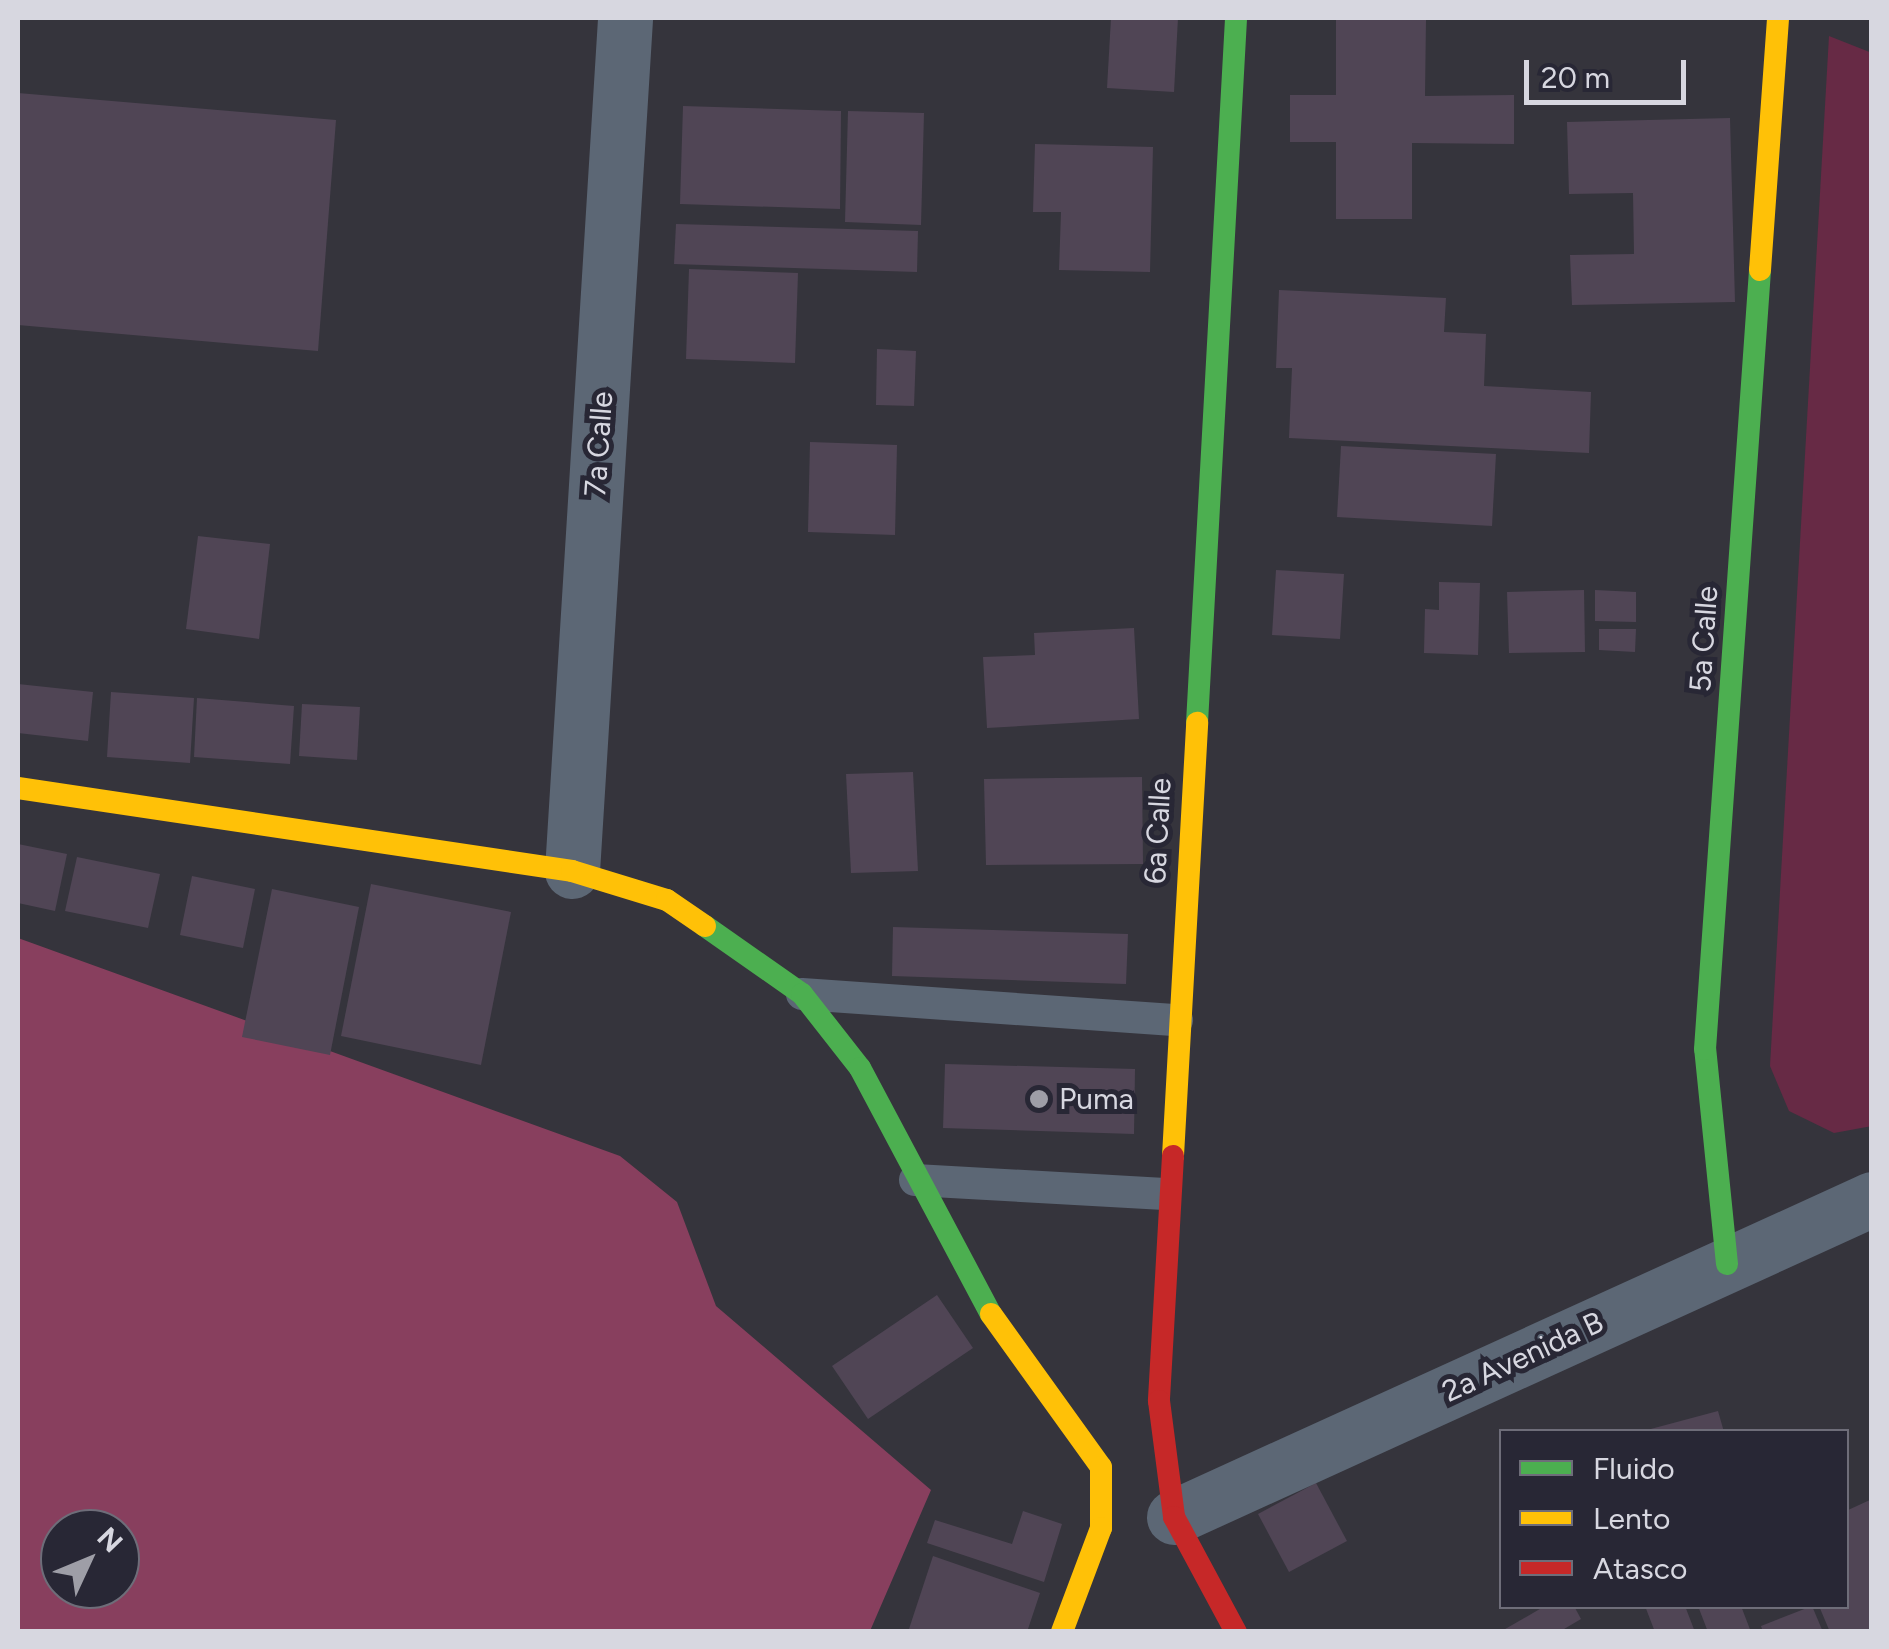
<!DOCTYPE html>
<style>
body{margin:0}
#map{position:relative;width:1889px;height:1649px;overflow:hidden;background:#35343c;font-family:Figtree,sans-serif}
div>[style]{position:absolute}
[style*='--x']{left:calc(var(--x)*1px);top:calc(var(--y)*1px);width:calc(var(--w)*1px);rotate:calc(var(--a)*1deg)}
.green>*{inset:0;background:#672a45}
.forest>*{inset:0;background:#883f5e}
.building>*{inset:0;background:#504555}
.lane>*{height:32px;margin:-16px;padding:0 16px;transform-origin:16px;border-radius:16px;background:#5c6775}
.street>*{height:55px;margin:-27.5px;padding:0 27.5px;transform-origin:27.5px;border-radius:27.5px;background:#5c6775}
.fast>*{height:22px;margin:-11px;padding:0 11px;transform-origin:11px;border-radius:11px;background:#4caf50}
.slow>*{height:22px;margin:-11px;padding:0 11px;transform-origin:11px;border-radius:11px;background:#ffc107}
.jam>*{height:22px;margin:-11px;padding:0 11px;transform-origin:11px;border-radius:11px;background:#c62828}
.dots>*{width:28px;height:28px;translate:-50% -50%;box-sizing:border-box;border:5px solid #282735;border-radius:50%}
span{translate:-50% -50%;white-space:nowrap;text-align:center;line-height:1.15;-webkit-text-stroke:10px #282735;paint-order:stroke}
.street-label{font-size:30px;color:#d7d7e0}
.poi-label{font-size:30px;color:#d7d7e0}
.left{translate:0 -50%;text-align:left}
.frame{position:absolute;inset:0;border:20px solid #d7d7e0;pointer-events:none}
.legend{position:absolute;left:1499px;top:1429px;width:350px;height:180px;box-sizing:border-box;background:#282735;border:2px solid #6e6d79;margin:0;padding:12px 18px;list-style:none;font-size:30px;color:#d7d7e0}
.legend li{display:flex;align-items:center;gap:20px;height:50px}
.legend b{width:50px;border:2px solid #6e6d79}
.north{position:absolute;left:40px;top:1509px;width:100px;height:100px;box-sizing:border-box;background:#282735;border:2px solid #6e6d79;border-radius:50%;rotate:46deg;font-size:28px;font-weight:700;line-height:40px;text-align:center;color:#d7d7e0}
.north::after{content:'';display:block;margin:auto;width:35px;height:45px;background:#9e9ea7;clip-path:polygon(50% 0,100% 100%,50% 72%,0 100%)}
.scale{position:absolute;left:1524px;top:60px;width:162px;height:45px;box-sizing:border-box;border:5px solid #d7d7e0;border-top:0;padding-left:12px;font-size:30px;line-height:35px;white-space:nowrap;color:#d7d7e0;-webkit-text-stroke:8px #282735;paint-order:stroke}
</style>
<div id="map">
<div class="green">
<div style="clip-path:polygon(1829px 36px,1872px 53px,1872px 1126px,1834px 1133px,1789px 1111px,1770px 1066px)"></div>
</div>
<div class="forest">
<div style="clip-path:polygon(evenodd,18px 938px,620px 1156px,677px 1202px,716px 1306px,931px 1490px,870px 1631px,18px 1631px,18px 938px,60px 1529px,120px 1529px,120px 1589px,60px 1589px,60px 1529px)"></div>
</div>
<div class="building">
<div style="clip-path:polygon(1111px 18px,1178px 18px,1174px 92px,1107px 88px)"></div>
<div style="clip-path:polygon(1426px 19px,1425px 96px,1514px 95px,1514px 144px,1412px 143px,1412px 219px,1336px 219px,1336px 142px,1290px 142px,1290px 95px,1336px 95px,1336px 20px)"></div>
<div style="clip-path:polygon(18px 93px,336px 120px,318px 351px,18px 325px)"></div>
<div style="clip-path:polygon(683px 106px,841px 111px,840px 209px,680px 204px)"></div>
<div style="clip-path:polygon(848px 111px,924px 113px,921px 225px,845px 222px)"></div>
<div style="clip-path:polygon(1730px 118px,1735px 302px,1572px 305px,1570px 255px,1634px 254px,1633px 193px,1569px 194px,1567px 122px)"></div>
<div style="clip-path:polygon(1035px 144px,1153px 147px,1150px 272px,1059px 270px,1061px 212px,1033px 212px)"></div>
<div style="clip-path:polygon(676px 224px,918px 231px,917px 272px,674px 264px)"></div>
<div style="clip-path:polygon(689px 269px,798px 273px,795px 363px,686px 359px)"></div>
<div style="clip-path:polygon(1279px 290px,1446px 298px,1444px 332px,1486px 334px,1484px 386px,1591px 392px,1589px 453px,1289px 438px,1292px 368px,1276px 368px)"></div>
<div style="clip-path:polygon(877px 349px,916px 351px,914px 406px,876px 405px)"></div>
<div style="clip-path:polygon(810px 442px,897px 445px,895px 535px,808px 532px)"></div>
<div style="clip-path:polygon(1341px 446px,1496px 454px,1492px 526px,1337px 517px)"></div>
<div style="clip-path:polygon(198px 536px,270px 544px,259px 639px,186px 629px)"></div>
<div style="clip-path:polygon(1276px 570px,1344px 574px,1340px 639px,1272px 635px)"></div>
<div style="clip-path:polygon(1439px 582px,1480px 583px,1478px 655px,1424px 653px,1425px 609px,1439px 610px)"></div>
<div style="clip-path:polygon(1584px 590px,1585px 652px,1509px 653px,1507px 592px)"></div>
<div style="clip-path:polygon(1595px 590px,1636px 592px,1636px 622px,1595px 621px)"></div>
<div style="clip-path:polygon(1134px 628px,1139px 719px,987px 728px,983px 657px,1035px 655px,1034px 633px)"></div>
<div style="clip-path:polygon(1599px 629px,1636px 629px,1635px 652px,1599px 650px)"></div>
<div style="clip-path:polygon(18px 684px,93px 692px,88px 741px,18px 733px)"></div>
<div style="clip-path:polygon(111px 692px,194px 698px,190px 763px,107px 757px)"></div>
<div style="clip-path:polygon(197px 698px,294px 706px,290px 764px,194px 757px)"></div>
<div style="clip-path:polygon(302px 704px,360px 707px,357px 760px,299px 756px)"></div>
<div style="clip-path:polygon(913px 772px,918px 871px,851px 873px,846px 774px)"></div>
<div style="clip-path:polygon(1142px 777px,1143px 864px,986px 865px,984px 779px)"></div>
<div style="clip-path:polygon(18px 844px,67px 854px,55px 911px,18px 903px)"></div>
<div style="clip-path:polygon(77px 857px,160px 874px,148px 928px,65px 911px)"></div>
<div style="clip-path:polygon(192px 876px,255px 889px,243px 948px,180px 935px)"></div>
<div style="clip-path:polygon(371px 884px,511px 912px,481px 1065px,341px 1036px)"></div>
<div style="clip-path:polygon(272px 889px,359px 907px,330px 1055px,242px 1037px)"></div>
<div style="clip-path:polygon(893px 927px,1128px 934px,1126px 984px,892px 976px)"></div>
<div style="clip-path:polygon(945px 1064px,1135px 1069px,1134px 1134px,943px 1128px)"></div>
<div style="clip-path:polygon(937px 1295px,973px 1348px,868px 1419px,832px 1366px)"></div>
<div style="clip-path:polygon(1718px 1411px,1724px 1432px,1647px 1432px,1647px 1430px)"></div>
<div style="clip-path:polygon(1316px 1483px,1347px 1541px,1289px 1572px,1258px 1514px)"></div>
<div style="clip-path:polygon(1872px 1499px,1872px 1632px,1830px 1632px,1819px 1606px,1846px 1606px,1846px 1511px)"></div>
<div style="clip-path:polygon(1023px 1511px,1062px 1524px,1044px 1582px,927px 1543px,935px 1520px,1012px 1544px)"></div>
<div style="clip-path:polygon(933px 1556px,1040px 1593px,1027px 1632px,908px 1632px)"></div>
<div style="clip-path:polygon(1545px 1606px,1574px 1606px,1581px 1619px,1559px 1632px,1500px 1632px)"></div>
<div style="clip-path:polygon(1645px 1606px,1685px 1606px,1695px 1632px,1655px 1632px)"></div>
<div style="clip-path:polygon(1698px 1606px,1741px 1606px,1751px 1632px,1708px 1632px)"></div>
<div style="clip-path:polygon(1812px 1606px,1823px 1632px,1763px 1632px,1761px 1626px)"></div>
</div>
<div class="lane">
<div style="--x:802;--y:994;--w:376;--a:4"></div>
<div style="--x:915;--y:1180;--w:250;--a:3.2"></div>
</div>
<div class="street">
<div style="--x:572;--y:871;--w:855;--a:-86.44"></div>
<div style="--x:1174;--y:1517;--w:767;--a:-24.49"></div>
</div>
<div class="fast">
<div style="--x:1197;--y:723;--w:706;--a:-86.83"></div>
<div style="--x:705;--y:926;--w:118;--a:35"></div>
<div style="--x:802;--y:994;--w:94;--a:51.9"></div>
<div style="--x:860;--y:1068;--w:279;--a:62"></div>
<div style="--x:1727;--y:1264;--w:216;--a:-95.8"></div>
<div style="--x:1705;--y:1049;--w:781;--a:-85.96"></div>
</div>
<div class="slow">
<div style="--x:1760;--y:270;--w:253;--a:-85.9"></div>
<div style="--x:18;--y:788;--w:560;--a:8.52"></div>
<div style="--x:572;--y:871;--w:99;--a:17"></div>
<div style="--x:667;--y:900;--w:46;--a:34.4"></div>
<div style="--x:1173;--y:1156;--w:434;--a:-86.8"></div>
<div style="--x:991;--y:1314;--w:188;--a:54.3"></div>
<div style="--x:1101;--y:1467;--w:61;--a:90"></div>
<div style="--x:1101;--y:1528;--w:111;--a:110.6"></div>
</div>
<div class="jam">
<div style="--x:1173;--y:1156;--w:245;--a:93.3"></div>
<div style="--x:1159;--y:1401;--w:117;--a:82.6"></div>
<div style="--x:1174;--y:1517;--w:131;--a:61.7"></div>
</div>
<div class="dots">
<div style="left:1039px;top:1099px;background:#9e9ea7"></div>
</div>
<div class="street-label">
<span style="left:599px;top:444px;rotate:-86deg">7a Calle</span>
<span style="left:1704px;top:639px;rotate:-86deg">5a Calle</span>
<span style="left:1158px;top:831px;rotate:-87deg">6a Calle</span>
<span style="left:1523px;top:1357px;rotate:-25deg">2a Avenida B</span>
</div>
<div class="poi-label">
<span class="left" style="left:1059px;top:1099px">Puma</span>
</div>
<div class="frame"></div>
<ul class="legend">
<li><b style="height:12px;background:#4caf50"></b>Fluido</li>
<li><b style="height:12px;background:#ffc107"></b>Lento</li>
<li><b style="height:12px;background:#c62828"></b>Atasco</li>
</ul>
<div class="north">N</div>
<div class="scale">20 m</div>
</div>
